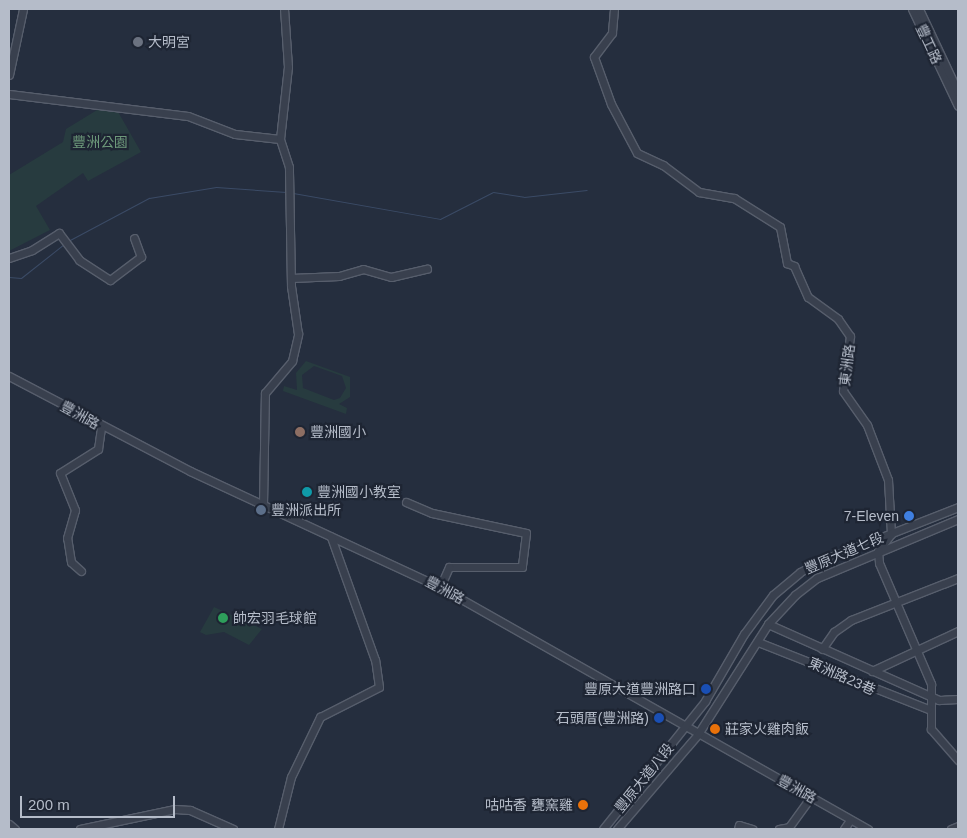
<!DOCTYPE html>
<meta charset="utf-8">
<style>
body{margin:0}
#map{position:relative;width:967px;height:838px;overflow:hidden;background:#252e3e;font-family:Arial,"Noto Sans TC",sans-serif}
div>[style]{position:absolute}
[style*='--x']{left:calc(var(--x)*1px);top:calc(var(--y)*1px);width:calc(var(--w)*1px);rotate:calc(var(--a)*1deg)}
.green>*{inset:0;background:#273b3f}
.stream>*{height:1px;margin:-0.5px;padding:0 0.5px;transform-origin:0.5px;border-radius:0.5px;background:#3b4b66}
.roads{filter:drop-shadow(1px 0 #575e6c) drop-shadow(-1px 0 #575e6c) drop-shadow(0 1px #575e6c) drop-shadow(0 -1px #575e6c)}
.minor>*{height:7px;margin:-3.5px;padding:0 3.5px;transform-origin:3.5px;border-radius:3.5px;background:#39404e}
.dots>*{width:14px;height:14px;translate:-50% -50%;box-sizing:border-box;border:2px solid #1e2533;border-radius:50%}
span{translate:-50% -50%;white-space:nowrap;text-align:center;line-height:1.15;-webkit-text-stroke:4.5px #1e2533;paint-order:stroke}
.poi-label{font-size:14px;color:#b5bcc9}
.left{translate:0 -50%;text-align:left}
.right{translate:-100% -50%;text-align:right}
.street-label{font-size:14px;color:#b5bcc9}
.park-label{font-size:14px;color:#6d997a}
.frame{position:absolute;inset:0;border:10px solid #b5bcc9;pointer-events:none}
.scale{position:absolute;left:20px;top:796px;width:155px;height:22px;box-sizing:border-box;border:2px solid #b5bcc9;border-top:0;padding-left:6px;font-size:15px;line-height:18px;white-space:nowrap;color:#b5bcc9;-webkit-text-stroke:4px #1e2533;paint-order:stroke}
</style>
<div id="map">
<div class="green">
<div style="clip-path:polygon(102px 107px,117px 110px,141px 152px,88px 181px,83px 173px,36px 206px,50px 230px,9px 251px,9px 175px,63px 142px,66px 129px)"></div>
<div style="clip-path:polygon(evenodd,306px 361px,350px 377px,350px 397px,339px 404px,347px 408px,346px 414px,283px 391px,284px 386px,297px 390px,296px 373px,306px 361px,314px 366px,342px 376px,346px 388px,340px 398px,334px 400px,303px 388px,302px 375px,314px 366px)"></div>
<div style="clip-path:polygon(214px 607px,262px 629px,249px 645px,224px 632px,206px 635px,200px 632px)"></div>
</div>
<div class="stream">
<div style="--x:293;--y:193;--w:149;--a:10"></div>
<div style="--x:440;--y:219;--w:59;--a:-27"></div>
<div style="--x:493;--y:192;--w:31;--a:9"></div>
<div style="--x:524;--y:197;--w:63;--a:-6.3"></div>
<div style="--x:68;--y:241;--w:92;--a:-28"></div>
<div style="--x:149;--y:198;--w:68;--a:-9.3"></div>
<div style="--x:216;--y:187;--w:70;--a:4.1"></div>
<div style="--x:9;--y:277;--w:12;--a:5"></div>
<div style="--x:21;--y:278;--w:55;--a:-38.3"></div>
</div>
<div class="roads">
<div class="minor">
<div style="--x:614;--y:9;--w:24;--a:95"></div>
<div style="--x:612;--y:33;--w:30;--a:127"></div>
<div style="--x:594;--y:57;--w:50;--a:70.1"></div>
<div style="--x:611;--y:104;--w:55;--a:62"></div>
<div style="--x:637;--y:153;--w:29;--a:25"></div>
<div style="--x:663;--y:165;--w:45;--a:36.9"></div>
<div style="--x:699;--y:192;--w:36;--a:10"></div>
<div style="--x:734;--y:198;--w:54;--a:32.2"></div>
<div style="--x:780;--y:227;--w:37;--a:79"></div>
<div style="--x:787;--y:263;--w:8;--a:23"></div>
<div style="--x:794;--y:266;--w:34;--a:66"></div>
<div style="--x:808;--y:297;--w:37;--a:36"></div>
<div style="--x:838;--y:319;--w:21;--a:55"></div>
<div style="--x:850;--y:336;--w:55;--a:97.3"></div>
<div style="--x:843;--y:391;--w:42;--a:54.8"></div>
<div style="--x:867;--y:425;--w:59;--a:69.1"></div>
<div style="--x:888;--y:480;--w:54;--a:86.8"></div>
<div style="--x:891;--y:534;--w:21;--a:127"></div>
<div style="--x:878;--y:551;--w:12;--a:85"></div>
<div style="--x:879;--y:563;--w:132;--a:66.7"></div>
<div style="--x:931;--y:684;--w:45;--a:90"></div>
<div style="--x:931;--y:729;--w:41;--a:48.9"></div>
<div style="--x:912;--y:9;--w:107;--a:64.6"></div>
<div style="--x:919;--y:9;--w:92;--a:64.8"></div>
<div style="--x:9;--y:75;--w:67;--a:-78"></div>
<div style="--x:9;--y:94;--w:180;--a:7"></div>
<div style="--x:188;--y:116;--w:50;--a:21"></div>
<div style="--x:235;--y:134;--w:45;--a:6.3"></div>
<div style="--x:9;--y:258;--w:24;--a:-19"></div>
<div style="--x:32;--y:250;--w:32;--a:-32"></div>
<div style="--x:59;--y:233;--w:34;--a:53"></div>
<div style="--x:79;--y:260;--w:37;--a:33"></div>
<div style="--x:110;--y:280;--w:39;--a:-37"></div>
<div style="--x:141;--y:257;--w:20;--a:-110"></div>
<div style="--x:291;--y:278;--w:48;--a:-2.4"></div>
<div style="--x:339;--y:276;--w:25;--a:-16"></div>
<div style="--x:363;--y:269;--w:29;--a:16"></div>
<div style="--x:391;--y:277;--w:37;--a:-13"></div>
<div style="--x:9;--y:376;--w:204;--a:27.7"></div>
<div style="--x:190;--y:471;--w:276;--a:24.9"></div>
<div style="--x:440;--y:587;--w:492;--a:29.5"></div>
<div style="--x:406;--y:502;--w:28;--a:23"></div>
<div style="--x:432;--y:513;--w:96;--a:12"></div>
<div style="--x:526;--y:533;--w:34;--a:97"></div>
<div style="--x:522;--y:567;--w:73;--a:180"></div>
<div style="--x:449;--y:567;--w:22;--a:114"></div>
<div style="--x:263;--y:505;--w:112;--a:-89"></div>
<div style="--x:265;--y:393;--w:42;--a:-49.8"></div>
<div style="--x:292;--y:361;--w:28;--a:-77"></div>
<div style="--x:298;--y:334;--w:49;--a:-98.3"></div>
<div style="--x:291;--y:286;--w:119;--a:-91"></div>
<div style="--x:289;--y:167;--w:29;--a:-108"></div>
<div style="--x:280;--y:139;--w:72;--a:-83.7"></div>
<div style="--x:288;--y:67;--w:58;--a:-93.9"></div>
<div style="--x:81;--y:571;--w:13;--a:-138"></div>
<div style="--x:71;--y:562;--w:24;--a:-99"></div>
<div style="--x:67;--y:538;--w:29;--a:-74"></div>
<div style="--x:75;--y:510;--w:40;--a:-112"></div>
<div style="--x:60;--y:473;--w:45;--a:-32.3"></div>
<div style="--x:98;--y:449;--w:22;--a:-82"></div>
<div style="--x:768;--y:624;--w:187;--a:24"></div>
<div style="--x:939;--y:700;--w:19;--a:-3"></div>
<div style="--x:758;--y:642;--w:183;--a:21.5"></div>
<div style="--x:822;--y:649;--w:21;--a:-55"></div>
<div style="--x:834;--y:632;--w:21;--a:-35"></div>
<div style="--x:851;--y:620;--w:115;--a:-21.4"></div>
<div style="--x:872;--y:671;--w:95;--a:-24.9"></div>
<div style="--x:9;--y:824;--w:8;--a:40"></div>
<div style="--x:80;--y:829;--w:97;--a:-11.9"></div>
<div style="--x:175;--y:809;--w:15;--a:4"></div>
<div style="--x:190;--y:810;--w:47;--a:23.8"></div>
<div style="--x:278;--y:829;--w:54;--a:-76"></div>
<div style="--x:291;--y:777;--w:67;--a:-64.2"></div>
<div style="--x:320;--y:717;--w:66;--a:-27"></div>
<div style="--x:379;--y:687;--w:27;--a:-98"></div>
<div style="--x:375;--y:660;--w:131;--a:-109.7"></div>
<div style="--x:603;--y:829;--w:164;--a:-51.4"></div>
<div style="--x:705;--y:701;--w:78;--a:-59.8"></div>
<div style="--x:744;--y:634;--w:49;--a:-53.4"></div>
<div style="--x:773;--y:595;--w:35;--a:-40"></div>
<div style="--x:800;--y:572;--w:31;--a:-27"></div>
<div style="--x:828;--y:558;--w:140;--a:-21.4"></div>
<div style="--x:617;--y:829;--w:125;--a:-49.5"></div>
<div style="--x:698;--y:734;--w:130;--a:-57.5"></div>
<div style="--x:768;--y:624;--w:40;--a:-47"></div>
<div style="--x:795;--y:595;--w:28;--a:-38"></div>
<div style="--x:817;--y:578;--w:153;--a:-22.7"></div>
<div style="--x:738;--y:829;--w:4;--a:-76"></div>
<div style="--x:739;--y:825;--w:14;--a:17"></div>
<div style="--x:779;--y:829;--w:10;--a:-11"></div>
<div style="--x:789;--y:827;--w:37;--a:-54"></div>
<div style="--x:844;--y:829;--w:11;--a:-56"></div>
<div style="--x:951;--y:829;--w:8;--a:-23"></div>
</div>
</div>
<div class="dots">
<div style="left:138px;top:42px;background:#6b7280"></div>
<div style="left:300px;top:432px;background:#8d6e63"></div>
<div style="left:307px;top:492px;background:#0f9aa8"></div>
<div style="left:261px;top:510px;background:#5c6f8a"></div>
<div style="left:909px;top:516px;background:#3f7fe0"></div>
<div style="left:223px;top:618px;background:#2e9e5b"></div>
<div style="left:706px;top:689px;background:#1a4fb4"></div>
<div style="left:659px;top:718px;background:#1a4fb4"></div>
<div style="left:715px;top:729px;background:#e8710a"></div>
<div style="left:583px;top:805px;background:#e8710a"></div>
</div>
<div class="poi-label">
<span class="left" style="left:148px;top:42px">大明宮</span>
<span class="left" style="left:310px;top:432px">豐洲國小</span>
<span class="left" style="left:317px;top:492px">豐洲國小教室</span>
<span class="left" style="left:271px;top:510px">豐洲派出所</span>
<span class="right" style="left:899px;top:516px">7-Eleven</span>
<span class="left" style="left:233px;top:618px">帥宏羽毛球館</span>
<span class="right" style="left:696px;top:689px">豐原大道豐洲路口</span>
<span class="right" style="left:649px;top:718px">石頭厝(豐洲路)</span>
<span class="left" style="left:725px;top:729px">莊家火雞肉飯</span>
<span class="right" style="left:573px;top:805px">咕咕香 甕窯雞</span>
</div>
<div class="street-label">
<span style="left:929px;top:44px;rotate:65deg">豐工路</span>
<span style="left:847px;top:365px;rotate:-83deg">東洲路</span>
<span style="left:80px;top:415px;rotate:29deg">豐洲路</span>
<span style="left:844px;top:553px;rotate:-23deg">豐原大道七段</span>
<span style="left:445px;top:590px;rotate:28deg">豐洲路</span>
<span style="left:842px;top:676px;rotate:24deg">東洲路23巷</span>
<span style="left:644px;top:778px;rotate:-51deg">豐原大道八段</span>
<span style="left:797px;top:789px;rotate:29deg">豐洲路</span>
</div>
<div class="park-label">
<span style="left:100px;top:142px">豐洲公園</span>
</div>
<div class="frame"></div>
<div class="scale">200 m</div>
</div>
